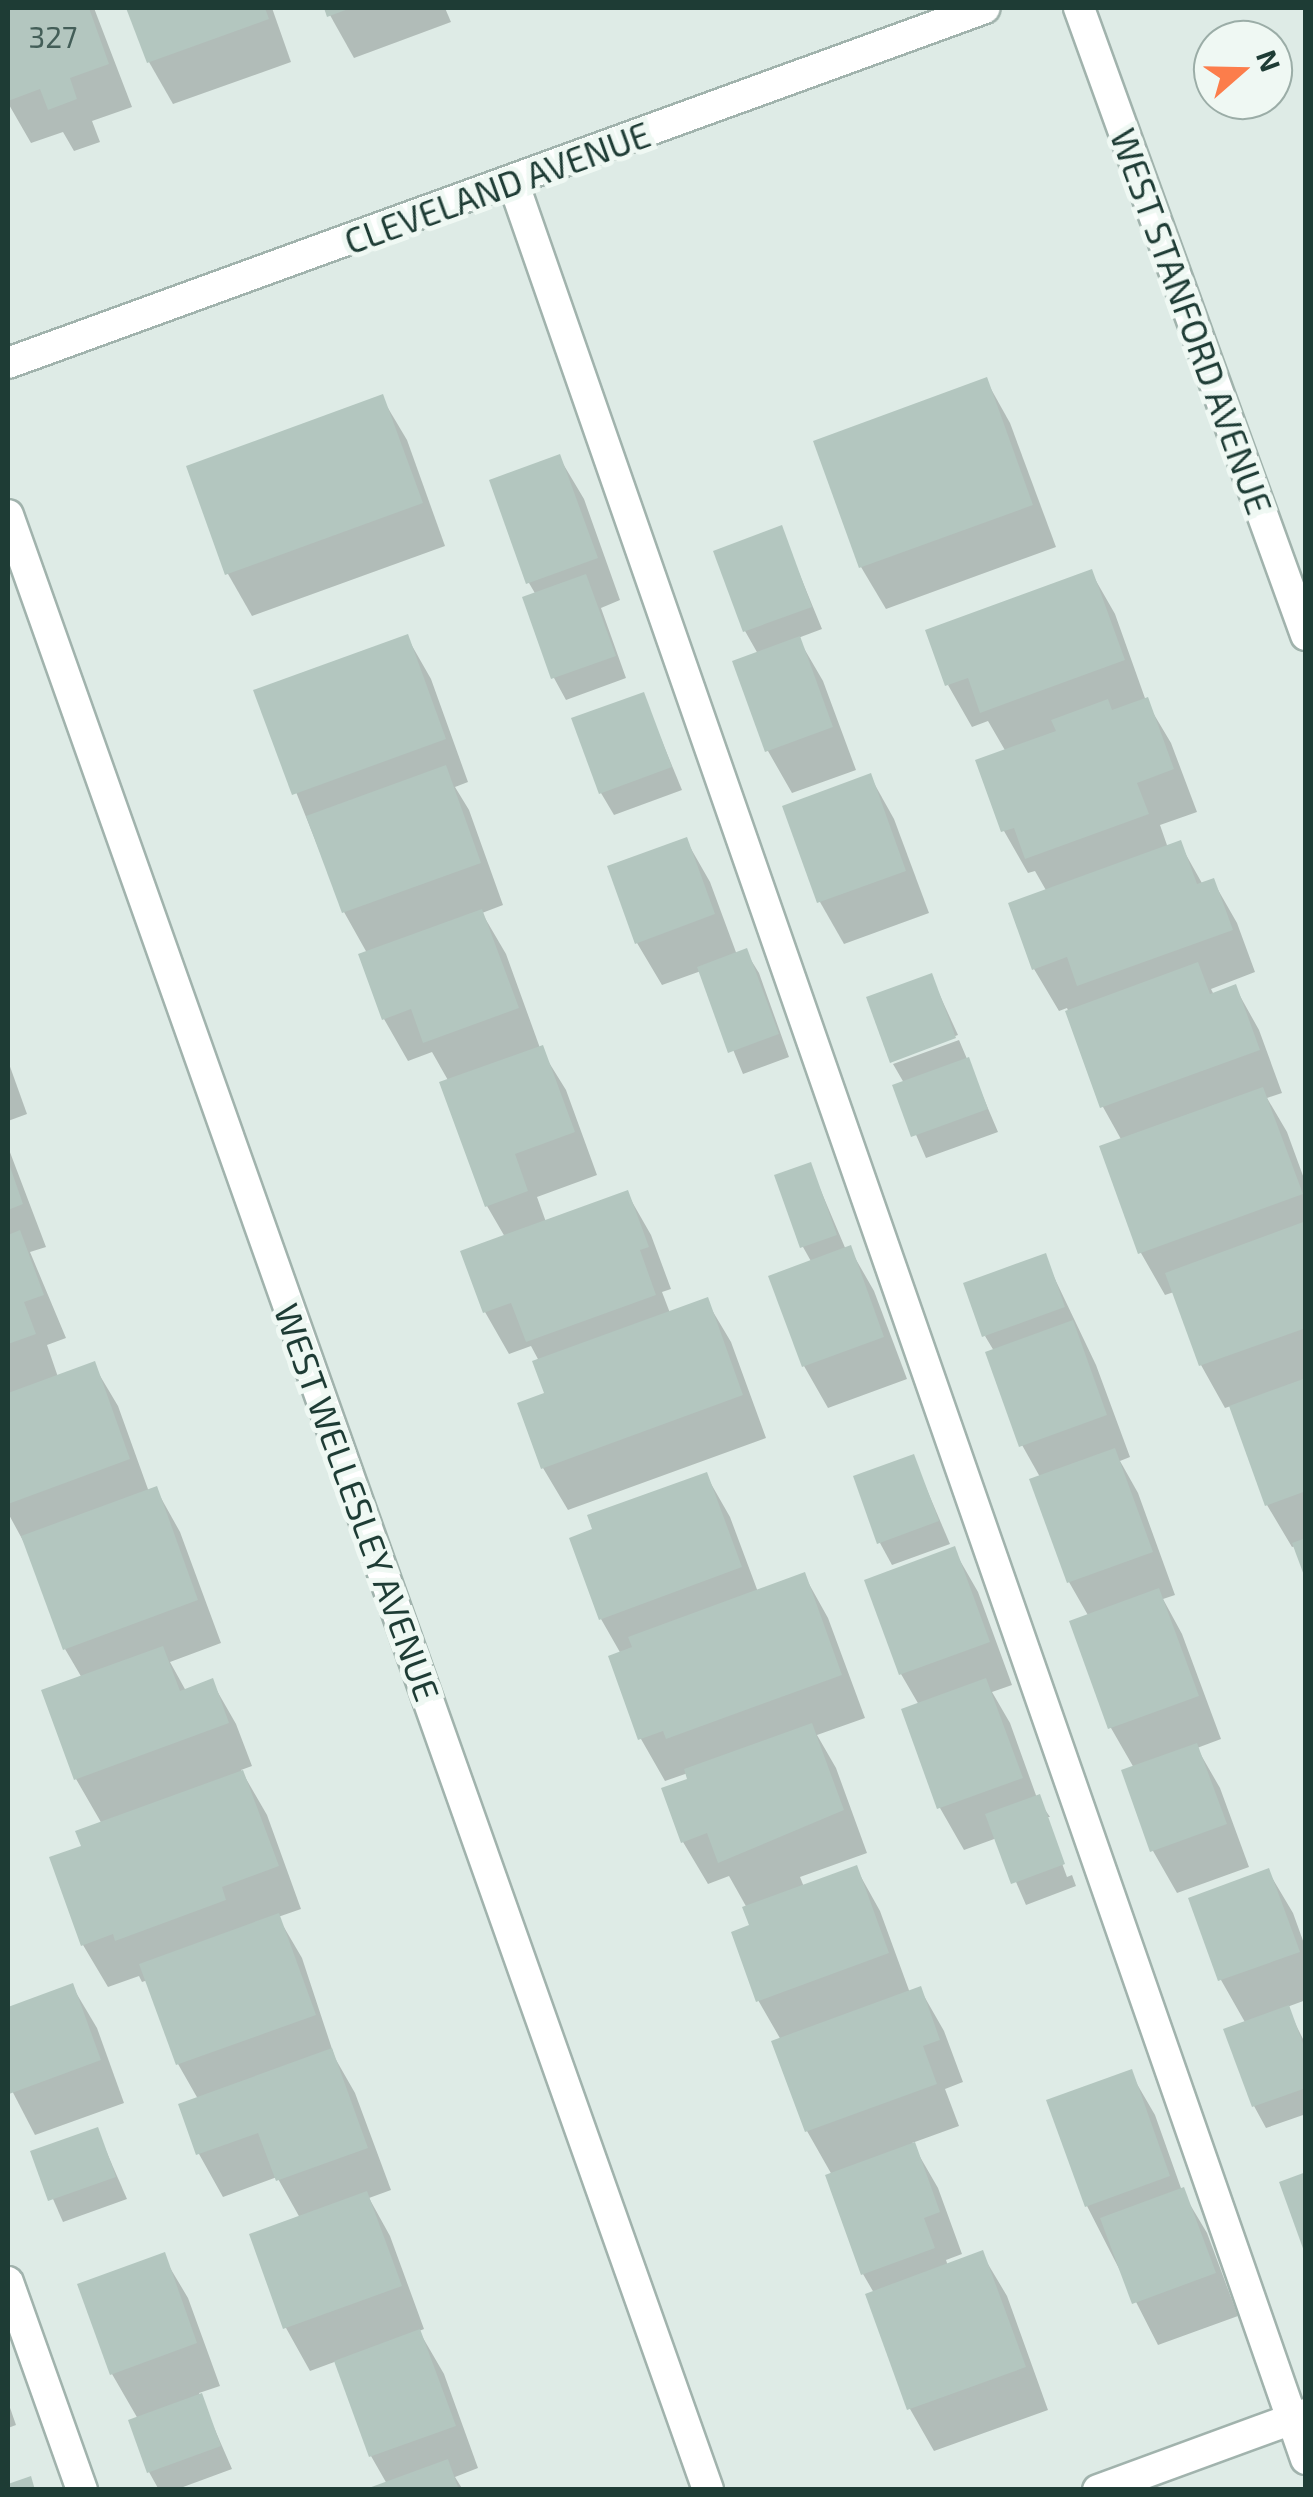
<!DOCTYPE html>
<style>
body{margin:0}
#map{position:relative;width:1313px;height:2497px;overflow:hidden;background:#deebe6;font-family:"Exo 2",sans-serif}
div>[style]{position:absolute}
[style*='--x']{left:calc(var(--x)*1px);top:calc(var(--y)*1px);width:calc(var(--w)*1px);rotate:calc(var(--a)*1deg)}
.shadow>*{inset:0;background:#0003}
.building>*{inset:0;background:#b3c6bf}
.roads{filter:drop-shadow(2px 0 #a1b3ad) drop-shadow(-2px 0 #a1b3ad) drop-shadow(0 2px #a1b3ad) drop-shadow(0 -2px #a1b3ad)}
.service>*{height:30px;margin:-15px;padding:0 15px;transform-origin:15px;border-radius:15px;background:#fff}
.minor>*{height:30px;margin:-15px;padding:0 15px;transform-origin:15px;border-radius:15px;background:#fff}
.tertiary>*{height:30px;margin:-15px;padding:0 15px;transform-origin:15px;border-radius:15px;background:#fff}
span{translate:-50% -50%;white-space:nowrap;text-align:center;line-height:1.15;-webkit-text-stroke:10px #eff8f3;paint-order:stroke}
.number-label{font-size:30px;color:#435e58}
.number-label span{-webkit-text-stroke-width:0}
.street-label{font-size:35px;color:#1e3c35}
.frame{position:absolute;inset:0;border:10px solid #1e3c35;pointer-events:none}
.north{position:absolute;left:1193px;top:20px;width:100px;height:100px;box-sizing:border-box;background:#eff8f3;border:2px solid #9bada7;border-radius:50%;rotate:70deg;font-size:28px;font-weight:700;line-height:40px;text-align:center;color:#1e3c35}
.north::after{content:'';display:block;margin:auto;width:35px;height:45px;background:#fc7d4b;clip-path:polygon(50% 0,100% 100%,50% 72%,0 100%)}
</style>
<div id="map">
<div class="shadow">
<div style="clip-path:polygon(8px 8px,94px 8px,132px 107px,92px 121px,100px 142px,74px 151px,63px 132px,31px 143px,8px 103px)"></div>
<div style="clip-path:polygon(129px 8px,272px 8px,291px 62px,173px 104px,149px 62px)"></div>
<div style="clip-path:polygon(326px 8px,445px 8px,451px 22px,354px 58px)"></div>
<div style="clip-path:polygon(986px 380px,1010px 423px,1056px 547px,886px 609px,861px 567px)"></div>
<div style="clip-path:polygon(382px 398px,407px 440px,445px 546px,252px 616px,228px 574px,189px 468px)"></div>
<div style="clip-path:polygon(559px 457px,584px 499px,620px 600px,601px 608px,626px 678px,566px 700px,554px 678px,536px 595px,529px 583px)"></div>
<div style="clip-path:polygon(781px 529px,822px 629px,798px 638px,823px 681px,856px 770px,792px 793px,768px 751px,735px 662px,758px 654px,745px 631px)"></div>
<div style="clip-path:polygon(1091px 572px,1115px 614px,1146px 701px,1171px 743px,1197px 812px,1160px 825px,1168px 848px,1180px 844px,1203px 885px,1213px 881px,1237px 923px,1255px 972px,1211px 989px,1214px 995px,1235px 987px,1259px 1030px,1282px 1093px,1267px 1098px,1287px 1132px,1306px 1184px,1306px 1572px,1296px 1546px,1292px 1547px,1267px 1505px,1231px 1406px,1225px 1408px,1201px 1365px,1174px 1292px,1165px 1295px,1141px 1253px,1102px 1148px,1122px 1141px,1103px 1107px,1067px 1008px,1059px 1011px,1034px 969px,1047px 892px,1035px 871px,1028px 873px,1004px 831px,1006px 752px,988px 721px,972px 727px,948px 685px)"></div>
<div style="clip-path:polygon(407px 637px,431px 679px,468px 782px,455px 787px,469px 810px,503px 905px,482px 913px,506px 954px,540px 1048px,566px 1090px,597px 1175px,537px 1197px,546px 1222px,627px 1193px,651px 1235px,671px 1289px,662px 1292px,670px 1313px,706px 1300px,731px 1342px,766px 1438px,568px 1510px,543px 1468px,547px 1395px,539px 1361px,531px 1346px,509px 1354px,485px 1312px,505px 1237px,487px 1206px,449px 1082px,432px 1052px,408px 1061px,384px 1019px,367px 953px,344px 912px,256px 692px)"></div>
<div style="clip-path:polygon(643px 695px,682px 790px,614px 815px,601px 793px)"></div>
<div style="clip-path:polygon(870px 776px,894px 819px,929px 913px,844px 944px,820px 902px,785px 807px)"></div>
<div style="clip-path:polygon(686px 840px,710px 882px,737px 955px,746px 952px,759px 973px,789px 1057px,743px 1074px,701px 971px,662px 985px,637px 943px)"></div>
<div style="clip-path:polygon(931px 976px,958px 1035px,892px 1059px)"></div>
<div style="clip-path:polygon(959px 1040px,998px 1132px,926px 1158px,895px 1086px,904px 1083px,893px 1064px)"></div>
<div style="clip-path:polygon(8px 1061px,27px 1114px,8px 1121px)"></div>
<div style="clip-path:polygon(8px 1147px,46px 1247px,30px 1252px,66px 1338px,47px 1345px,58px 1377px,93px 1364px,118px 1406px,149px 1492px,156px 1489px,180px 1532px,221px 1643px,170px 1662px,186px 1691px,212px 1682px,236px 1724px,252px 1766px,241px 1770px,267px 1815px,301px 1909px,278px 1917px,302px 1958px,335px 2058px,355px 2093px,391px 2190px,369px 2198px,390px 2236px,424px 2329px,419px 2331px,444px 2374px,478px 2468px,455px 2477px,463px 2490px,372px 2490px,387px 2484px,371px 2456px,337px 2361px,310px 2371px,286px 2328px,252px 2235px,300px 2218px,277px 2177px,223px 2197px,199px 2154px,181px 2105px,198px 2099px,178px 2064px,148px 1980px,142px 1982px,139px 1976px,108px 1987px,83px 1945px,84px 1847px,102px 1824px,76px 1779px,82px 1678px,65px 1649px,27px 1548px,8px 1513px)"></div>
<div style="clip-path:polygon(810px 1165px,846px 1250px,850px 1249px,874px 1291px,907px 1379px,828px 1408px,804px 1366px,812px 1263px,803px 1247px)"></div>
<div style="clip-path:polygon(1044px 1256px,1096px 1365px,1130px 1457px,1120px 1461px,1138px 1493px,1175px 1595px,1163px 1599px,1182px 1634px,1221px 1739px,1197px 1748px,1220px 1788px,1249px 1867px,1177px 1893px,1153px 1851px,1134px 1768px,1111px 1728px,1072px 1623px,1089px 1617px,1069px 1582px,1032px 1481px,1040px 1477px,1022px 1445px,994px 1351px,985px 1336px)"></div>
<div style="clip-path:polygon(913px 1457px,950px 1544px,892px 1565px,880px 1543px)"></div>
<div style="clip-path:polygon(706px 1475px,730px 1517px,758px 1592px,804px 1575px,828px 1618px,865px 1718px,817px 1735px,836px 1768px,867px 1853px,800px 1877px,804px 1887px,856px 1868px,880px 1911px,910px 1993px,920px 1989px,944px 2031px,963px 2082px,945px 2089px,959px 2126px,912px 2143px,938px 2188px,962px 2254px,946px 2260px,948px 2266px,982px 2254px,1007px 2296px,1048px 2410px,934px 2451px,910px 2409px,868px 2295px,874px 2293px,863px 2274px,832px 2175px,807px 2131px,781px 2040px,758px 2000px,747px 1908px,729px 1876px,708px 1884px,683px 1842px,688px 1773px,665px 1781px,641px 1739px,611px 1658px,621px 1654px,601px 1619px)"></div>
<div style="clip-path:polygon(954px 1550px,978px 1592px,1012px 1685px,992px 1692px,1010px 1723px,1037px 1798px,1050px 1817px,1045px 1817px,1067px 1877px,1072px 1875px,1076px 1886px,1026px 1905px,997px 1838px,964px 1850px,940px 1808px,904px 1711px,919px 1705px,901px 1674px)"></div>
<div style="clip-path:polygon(1268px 1871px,1293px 1913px,1306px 1949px,1306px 2000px,1287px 2007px,1306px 2045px,1306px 2114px,1266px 2128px,1254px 2106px,1246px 2024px,1221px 1980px,1191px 1899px)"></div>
<div style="clip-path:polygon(72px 1986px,97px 2028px,124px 2103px,35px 2135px,8px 2083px,8px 2009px)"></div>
<div style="clip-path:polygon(1130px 2072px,1155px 2115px,1182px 2191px,1207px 2233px,1238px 2316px,1158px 2345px,1087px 2206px)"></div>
<div style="clip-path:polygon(97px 2130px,127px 2199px,63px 2222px,33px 2153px)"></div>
<div style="clip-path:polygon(163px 2256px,188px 2298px,220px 2386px,199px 2393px,232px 2469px,175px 2490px,159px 2490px,149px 2472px,131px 2421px,138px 2419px,112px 2374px)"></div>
<div style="clip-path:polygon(8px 2402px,16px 2425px,8px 2428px)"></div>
</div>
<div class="building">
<div style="clip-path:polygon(8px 8px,89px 8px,109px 64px,70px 78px,77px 99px,48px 110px,40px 89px,8px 101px)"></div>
<div style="clip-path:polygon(126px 8px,265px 8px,269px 19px,147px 63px)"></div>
<div style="clip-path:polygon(324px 8px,351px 8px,327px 17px)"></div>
<div style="clip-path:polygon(987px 377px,1033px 505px,859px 568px,813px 441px)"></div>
<div style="clip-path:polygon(383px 394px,423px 503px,225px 575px,186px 466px)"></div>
<div style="clip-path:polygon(560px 454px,598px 558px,526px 584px,489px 480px)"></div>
<div style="clip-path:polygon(782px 525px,812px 607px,743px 632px,713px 551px)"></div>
<div style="clip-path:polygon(1092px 569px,1125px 660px,980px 713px,968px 678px,945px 686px,925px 630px)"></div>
<div style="clip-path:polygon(586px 574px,616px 656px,551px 679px,522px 597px)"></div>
<div style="clip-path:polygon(408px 634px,446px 739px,292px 795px,253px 690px)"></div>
<div style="clip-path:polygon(800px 636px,833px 727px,765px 752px,732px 661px)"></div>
<div style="clip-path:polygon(644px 692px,672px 767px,599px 794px,571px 718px)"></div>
<div style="clip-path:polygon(1148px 697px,1174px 769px,1137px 783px,1149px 814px,1025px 859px,1014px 828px,1001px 832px,975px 760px,1056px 731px,1051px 720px,1108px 699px,1112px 710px)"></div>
<div style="clip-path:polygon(446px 765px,481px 863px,342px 913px,306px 816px)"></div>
<div style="clip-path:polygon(871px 773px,906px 871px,817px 903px,782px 806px)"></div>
<div style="clip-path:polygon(687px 837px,715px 914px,635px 944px,607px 866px)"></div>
<div style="clip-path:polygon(1181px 840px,1197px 884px,1214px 878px,1233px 930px,1077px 986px,1067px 957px,1032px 970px,1008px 903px)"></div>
<div style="clip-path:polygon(482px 909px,519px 1008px,423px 1043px,411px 1009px,382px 1020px,358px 954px)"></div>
<div style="clip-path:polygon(747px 948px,779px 1034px,728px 1053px,697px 967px)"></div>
<div style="clip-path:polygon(1198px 962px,1210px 994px,1236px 984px,1260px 1050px,1100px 1108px,1065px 1011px)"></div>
<div style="clip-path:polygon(932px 973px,956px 1038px,890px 1063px,866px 997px)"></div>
<div style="clip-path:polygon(543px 1045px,575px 1132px,515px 1154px,528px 1191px,485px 1207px,439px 1082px)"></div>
<div style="clip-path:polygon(969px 1057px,988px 1109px,911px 1137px,892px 1085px)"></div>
<div style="clip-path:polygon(1263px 1087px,1303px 1194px,1138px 1254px,1099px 1146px)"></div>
<div style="clip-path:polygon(8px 1161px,23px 1204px,8px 1210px)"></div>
<div style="clip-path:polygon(811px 1162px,837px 1235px,800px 1248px,774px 1175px)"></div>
<div style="clip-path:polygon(628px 1190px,649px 1247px,640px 1250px,656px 1295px,526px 1342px,511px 1303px,483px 1313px,460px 1251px)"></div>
<div style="clip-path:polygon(1306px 1221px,1306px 1328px,1199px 1366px,1165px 1273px)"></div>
<div style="clip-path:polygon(20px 1230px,44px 1295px,24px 1302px,36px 1334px,8px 1344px,8px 1235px)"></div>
<div style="clip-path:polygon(851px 1245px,884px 1337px,802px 1367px,768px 1276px)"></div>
<div style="clip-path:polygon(1046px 1253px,1065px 1307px,982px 1337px,963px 1283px)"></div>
<div style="clip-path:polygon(708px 1297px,743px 1395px,541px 1469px,517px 1403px,544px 1393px,532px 1361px)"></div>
<div style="clip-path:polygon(1073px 1320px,1107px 1415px,1019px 1447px,985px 1352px)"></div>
<div style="clip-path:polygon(95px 1361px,130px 1459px,8px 1504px,8px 1393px)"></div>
<div style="clip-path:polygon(1306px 1378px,1306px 1491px,1265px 1506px,1229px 1406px)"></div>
<div style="clip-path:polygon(1115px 1448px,1153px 1552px,1067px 1583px,1029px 1479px)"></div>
<div style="clip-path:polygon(914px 1454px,939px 1521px,877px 1544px,853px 1476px)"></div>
<div style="clip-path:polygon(707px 1472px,742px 1567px,599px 1620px,569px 1538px,592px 1529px,587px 1515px)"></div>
<div style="clip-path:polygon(157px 1486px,198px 1600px,63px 1650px,21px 1536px)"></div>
<div style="clip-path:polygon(1306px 1538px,1306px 1578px,1305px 1578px,1292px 1543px)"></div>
<div style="clip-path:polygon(955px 1546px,990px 1642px,899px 1675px,864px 1580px)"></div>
<div style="clip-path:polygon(805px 1572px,842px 1675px,666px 1739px,663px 1731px,638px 1740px,608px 1656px,632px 1647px,628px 1637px)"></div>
<div style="clip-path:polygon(1159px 1588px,1199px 1696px,1108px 1729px,1069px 1621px)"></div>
<div style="clip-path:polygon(163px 1646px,180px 1691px,213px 1678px,229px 1723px,74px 1780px,41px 1690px)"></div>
<div style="clip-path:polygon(986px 1678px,1023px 1778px,937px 1809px,901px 1709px)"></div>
<div style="clip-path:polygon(812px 1723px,844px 1810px,718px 1863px,707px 1833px,681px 1843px,661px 1788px,687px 1779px,684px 1769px)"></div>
<div style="clip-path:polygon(1197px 1743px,1227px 1824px,1150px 1852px,1121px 1770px)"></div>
<div style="clip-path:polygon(243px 1770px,279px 1866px,222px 1887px,226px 1900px,115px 1941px,113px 1934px,81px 1946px,49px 1857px,81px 1846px,75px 1831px)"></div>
<div style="clip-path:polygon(1040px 1794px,1065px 1864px,1011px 1884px,985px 1814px)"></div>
<div style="clip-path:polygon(857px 1865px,889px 1953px,756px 2002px,731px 1932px,749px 1925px,742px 1907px)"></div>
<div style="clip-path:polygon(1269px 1868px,1300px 1952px,1218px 1981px,1188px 1898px)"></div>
<div style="clip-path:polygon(279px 1913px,316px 2015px,176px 2065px,139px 1964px)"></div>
<div style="clip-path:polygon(73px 1983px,101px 2060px,9px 2094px,8px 2007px)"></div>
<div style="clip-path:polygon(921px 1986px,940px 2040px,923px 2046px,937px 2084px,805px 2132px,771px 2041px)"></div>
<div style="clip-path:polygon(1289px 2005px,1306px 2052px,1306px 2088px,1252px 2107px,1223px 2029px)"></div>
<div style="clip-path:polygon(332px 2048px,368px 2148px,276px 2181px,258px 2133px,196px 2155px,178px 2104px)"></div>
<div style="clip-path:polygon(1132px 2069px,1170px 2176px,1085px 2207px,1046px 2100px)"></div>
<div style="clip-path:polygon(98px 2127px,116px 2177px,48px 2201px,30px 2151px)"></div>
<div style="clip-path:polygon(915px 2142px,940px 2212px,924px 2218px,935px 2248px,861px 2275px,825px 2175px)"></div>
<div style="clip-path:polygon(1306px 2172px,1306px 2254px,1305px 2254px,1279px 2182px)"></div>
<div style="clip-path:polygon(1184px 2187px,1216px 2273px,1132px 2304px,1100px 2218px)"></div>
<div style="clip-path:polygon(367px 2191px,402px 2286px,283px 2329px,249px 2234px)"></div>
<div style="clip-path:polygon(983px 2250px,1026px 2367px,907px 2410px,865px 2294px)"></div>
<div style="clip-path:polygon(165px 2252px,197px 2343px,110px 2375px,77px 2284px)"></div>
<div style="clip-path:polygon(420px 2329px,456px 2426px,369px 2457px,334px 2361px)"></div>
<div style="clip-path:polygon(202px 2393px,221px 2446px,147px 2473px,128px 2420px)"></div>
<div style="clip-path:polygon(448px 2459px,459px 2490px,366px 2490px,366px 2489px)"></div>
<div style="clip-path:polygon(31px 2476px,35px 2490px,8px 2490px,8px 2484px)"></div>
</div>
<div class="roads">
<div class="service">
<div style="--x:513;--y:182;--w:2411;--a:70.8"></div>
<div style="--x:8;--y:2282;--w:221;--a:70.4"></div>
</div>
<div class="minor">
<div style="--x:1079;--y:8;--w:667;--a:70.1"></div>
<div style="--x:8;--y:515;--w:2095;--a:70.48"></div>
<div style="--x:1098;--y:2490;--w:221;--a:-20.1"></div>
</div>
<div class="tertiary">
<div style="--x:8;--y:363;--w:1039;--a:-19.97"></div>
</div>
</div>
<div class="number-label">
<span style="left:53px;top:36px">327</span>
</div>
<div class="street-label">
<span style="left:497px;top:187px;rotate:-20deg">CLEVELAND AVENUE</span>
<span style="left:1192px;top:321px;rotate:70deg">WEST STANFORD AVENUE</span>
<span style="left:358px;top:1502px;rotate:70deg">WEST WELLESLEY AVENUE</span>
</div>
<div class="frame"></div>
<div class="north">N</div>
</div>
